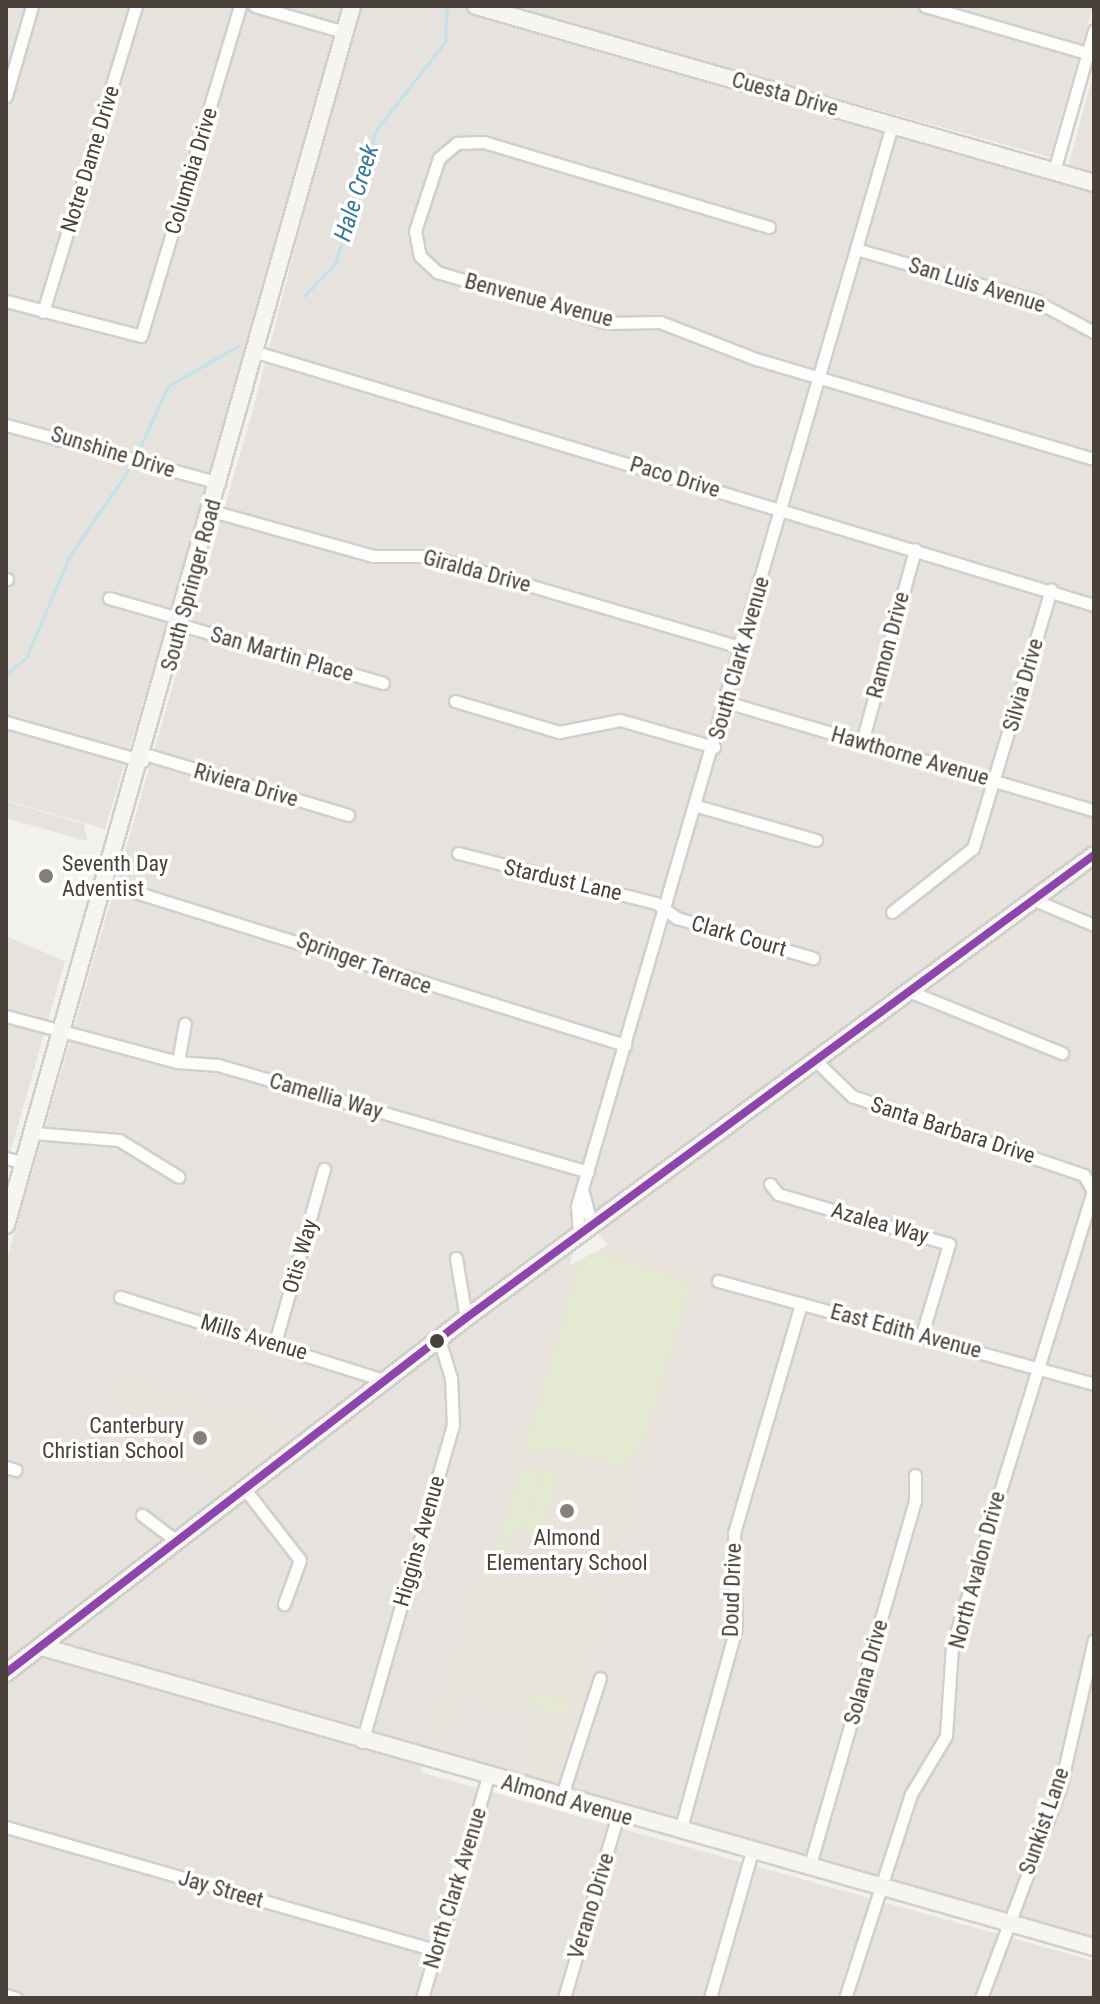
<!DOCTYPE html>
<style>
body{margin:0}
#map{position:relative;width:1100px;height:2004px;overflow:hidden;background:#f3f1ee;font-family:"Roboto Condensed",sans-serif}
div>[style]{position:absolute}
[style*='--x']{left:calc(var(--x)*1px);top:calc(var(--y)*1px);width:calc(var(--w)*1px);rotate:calc(var(--a)*1deg)}
.residential>*{inset:0;background:#e6e2dd}
.education>*{inset:0;background:#e8e3db}
.green>*{inset:0;background:#e4ead1}
.parking>*{inset:0;background:#e5e2df}
.stream>*{height:3px;margin:-1.5px;padding:0 1.5px;transform-origin:1.5px;border-radius:1.5px;background:#c4e1eb}
.roads{filter:drop-shadow(2px 0 #d1cfcc) drop-shadow(-2px 0 #d1cfcc) drop-shadow(0 2px #d1cfcc) drop-shadow(0 -2px #d1cfcc)}
.street>*{height:11px;margin:-5.5px;padding:0 5.5px;transform-origin:5.5px;border-radius:5.5px;background:#fdfdfc}
.secondary>*{height:16px;margin:-8px;padding:0 8px;transform-origin:8px;border-radius:8px;background:#f7f5f1}
.bus-1>*{height:8px;margin:-4px;padding:0 4px;transform-origin:4px;border-radius:4px;background:#8e44ad}
.dots>*{width:22px;height:22px;translate:-50% -50%;box-sizing:border-box;border:4px solid #fff;border-radius:50%}
span{translate:-50% -50%;white-space:nowrap;text-align:center;line-height:1.15;-webkit-text-stroke:7px #fff;paint-order:stroke}
.street-label{font-size:22px;color:#49413a}
.poi-label{font-size:22px;color:#49413a}
.left{translate:0 -50%;text-align:left}
.right{translate:-100% -50%;text-align:right}
.water-label{font-size:24px;color:#367994;font-style:italic}
.frame{position:absolute;inset:0;border:8px solid #49413a;pointer-events:none}
</style>
<div id="map">
<div class="residential">
<div style="clip-path:polygon(6px 6px,352px 6px,105px 829px,6px 800px)"></div>
<div style="clip-path:polygon(358px 6px,459px 6px,884px 133px,765px 561px,893px 135px,1094px 192px,1094px 1939px,558px 1787px,707px 1273px,608px 1245px,592px 1226px,579px 1235px,569px 1266px,420px 1772px,1094px 1961px,1094px 1998px,6px 1998px,6px 1263px,254px 406px)"></div>
<div style="clip-path:polygon(501px 6px,1093px 6px,1050px 157px)"></div>
<div style="clip-path:polygon(1094px 71px,1094px 175px,1068px 167px)"></div>
<div style="clip-path:polygon(6px 936px,65px 961px,6px 1167px)"></div>
</div>
<div class="education">
<div style="clip-path:polygon(608px 1245px,707px 1273px,558px 1787px,426px 1749px,569px 1266px)"></div>
<div style="clip-path:polygon(123px 1375px,309px 1427px,222px 1496px,204px 1478px,102px 1449px)"></div>
</div>
<div class="green">
<div style="clip-path:polygon(596px 1254px,681px 1278px,689px 1289px,646px 1432px,626px 1467px,544px 1445px,541px 1455px,525px 1451px,580px 1263px)"></div>
<div style="clip-path:polygon(525px 1465px,541px 1469px,523px 1529px,513px 1527px,503px 1561px,492px 1558px)"></div>
<div style="clip-path:polygon(543px 1470px,559px 1474px,541px 1534px,525px 1530px)"></div>
<div style="clip-path:polygon(533px 1692px,569px 1703px,565px 1716px,529px 1705px)"></div>
</div>
<div class="parking">
<div style="clip-path:polygon(6px 801px,84px 824px,87px 841px,6px 818px)"></div>
<div style="clip-path:polygon(466px 1703px,532px 1724px,519px 1773px,453px 1753px)"></div>
</div>
<div class="stream">
<div style="--x:304;--y:296;--w:45;--a:-45.9"></div>
<div style="--x:335;--y:264;--w:140;--a:-73"></div>
<div style="--x:376;--y:130;--w:112;--a:-51.9"></div>
<div style="--x:445;--y:42;--w:36;--a:-87"></div>
<div style="--x:140;--y:447;--w:67;--a:-65.3"></div>
<div style="--x:168;--y:386;--w:81;--a:-29.7"></div>
<div style="--x:6;--y:674;--w:26;--a:-39"></div>
<div style="--x:26;--y:658;--w:110;--a:-66.9"></div>
<div style="--x:69;--y:557;--w:107;--a:-55.7"></div>
</div>
<div class="roads">
<div class="street">
<div style="--x:255;--y:6;--w:93;--a:16.3"></div>
<div style="--x:925;--y:6;--w:176;--a:16.2"></div>
<div style="--x:6;--y:96;--w:94;--a:-73.9"></div>
<div style="--x:1054;--y:171;--w:146;--a:-74.1"></div>
<div style="--x:769;--y:227;--w:297;--a:-163.4"></div>
<div style="--x:484;--y:142;--w:27;--a:178"></div>
<div style="--x:457;--y:143;--w:23;--a:140"></div>
<div style="--x:439;--y:158;--w:77;--a:108.2"></div>
<div style="--x:415;--y:231;--w:25;--a:79"></div>
<div style="--x:420;--y:256;--w:23;--a:43"></div>
<div style="--x:437;--y:272;--w:178;--a:16.6"></div>
<div style="--x:608;--y:323;--w:52;--a:-1.1"></div>
<div style="--x:660;--y:322;--w:103;--a:21.1"></div>
<div style="--x:756;--y:359;--w:352;--a:16.5"></div>
<div style="--x:856;--y:249;--w:185;--a:16"></div>
<div style="--x:1034;--y:300;--w:68;--a:28.1"></div>
<div style="--x:6;--y:301;--w:139;--a:14.5"></div>
<div style="--x:141;--y:336;--w:345;--a:-73.3"></div>
<div style="--x:43;--y:312;--w:320;--a:-73.1"></div>
<div style="--x:256;--y:352;--w:875;--a:16.8"></div>
<div style="--x:6;--y:425;--w:221;--a:15.2"></div>
<div style="--x:212;--y:511;--w:167;--a:15.6"></div>
<div style="--x:373;--y:556;--w:56;--a:0"></div>
<div style="--x:429;--y:556;--w:325;--a:16.3"></div>
<div style="--x:6;--y:579;--w:1;--a:0"></div>
<div style="--x:109;--y:598;--w:76;--a:16"></div>
<div style="--x:181;--y:625;--w:210;--a:16"></div>
<div style="--x:455;--y:701;--w:109;--a:16.6"></div>
<div style="--x:559;--y:732;--w:62;--a:-11.1"></div>
<div style="--x:620;--y:720;--w:98;--a:16"></div>
<div style="--x:726;--y:702;--w:384;--a:16.4"></div>
<div style="--x:6;--y:722;--w:142;--a:15.9"></div>
<div style="--x:862;--y:742;--w:200;--a:-74.6"></div>
<div style="--x:145;--y:754;--w:212;--a:16.7"></div>
<div style="--x:697;--y:806;--w:124;--a:15.9"></div>
<div style="--x:458;--y:853;--w:204;--a:14.2"></div>
<div style="--x:656;--y:903;--w:26;--a:36"></div>
<div style="--x:677;--y:918;--w:142;--a:16.4"></div>
<div style="--x:103;--y:882;--w:547;--a:17.34"></div>
<div style="--x:1032;--y:899;--w:67;--a:22.8"></div>
<div style="--x:892;--y:912;--w:103;--a:-38.3"></div>
<div style="--x:973;--y:848;--w:270;--a:-73.2"></div>
<div style="--x:911;--y:992;--w:163;--a:22"></div>
<div style="--x:6;--y:1016;--w:178;--a:15"></div>
<div style="--x:178;--y:1062;--w:40;--a:4.3"></div>
<div style="--x:218;--y:1065;--w:385;--a:16.1"></div>
<div style="--x:178;--y:1062;--w:39;--a:-80"></div>
<div style="--x:817;--y:1062;--w:49;--a:44.2"></div>
<div style="--x:852;--y:1096;--w:245;--a:18.8"></div>
<div style="--x:1084;--y:1175;--w:18;--a:61"></div>
<div style="--x:1093;--y:1191;--w:477;--a:107.2"></div>
<div style="--x:952;--y:1647;--w:89;--a:93.9"></div>
<div style="--x:946;--y:1736;--w:68;--a:121.1"></div>
<div style="--x:911;--y:1794;--w:214;--a:107.9"></div>
<div style="--x:34;--y:1133;--w:85;--a:4.7"></div>
<div style="--x:119;--y:1140;--w:70;--a:31.7"></div>
<div style="--x:6;--y:1158;--w:20;--a:15"></div>
<div style="--x:770;--y:1184;--w:13;--a:51"></div>
<div style="--x:778;--y:1194;--w:178;--a:16.3"></div>
<div style="--x:949;--y:1244;--w:94;--a:106.7"></div>
<div style="--x:583;--y:1193;--w:34;--a:75"></div>
<div style="--x:579;--y:1235;--w:29;--a:-94"></div>
<div style="--x:577;--y:1206;--w:1126;--a:-73.75"></div>
<div style="--x:456;--y:1258;--w:61;--a:80.5"></div>
<div style="--x:718;--y:1281;--w:390;--a:15.3"></div>
<div style="--x:120;--y:1297;--w:279;--a:17.5"></div>
<div style="--x:275;--y:1343;--w:181;--a:-74.3"></div>
<div style="--x:6;--y:1467;--w:10;--a:17"></div>
<div style="--x:244;--y:1488;--w:91;--a:52.1"></div>
<div style="--x:300;--y:1560;--w:47;--a:110"></div>
<div style="--x:142;--y:1515;--w:40;--a:37"></div>
<div style="--x:362;--y:1742;--w:330;--a:-74"></div>
<div style="--x:453;--y:1425;--w:47;--a:-92.4"></div>
<div style="--x:451;--y:1378;--w:41;--a:-107.1"></div>
<div style="--x:561;--y:1798;--w:126;--a:-72"></div>
<div style="--x:6;--y:1827;--w:446;--a:16"></div>
<div style="--x:680;--y:1831;--w:211;--a:-74.6"></div>
<div style="--x:736;--y:1628;--w:95;--a:-91.2"></div>
<div style="--x:734;--y:1533;--w:239;--a:-73.7"></div>
<div style="--x:809;--y:1868;--w:382;--a:-73.9"></div>
<div style="--x:915;--y:1501;--w:26;--a:-90"></div>
<div style="--x:6;--y:1995;--w:10;--a:17"></div>
<div style="--x:422;--y:1998;--w:231;--a:-73.4"></div>
<div style="--x:564;--y:1998;--w:192;--a:-73.6"></div>
<div style="--x:710;--y:1998;--w:152;--a:-74"></div>
<div style="--x:981;--y:1998;--w:224;--a:-69.4"></div>
<div style="--x:1060;--y:1788;--w:152;--a:-77.1"></div>
</div>
<div class="secondary">
<div style="--x:476;--y:6;--w:643;--a:15.98"></div>
<div style="--x:6;--y:1225;--w:1267;--a:-74.15"></div>
<div style="--x:42;--y:1647;--w:1094;--a:15.92"></div>
<div style="--x:6;--y:1673;--w:581;--a:-37.66"></div>
<div style="--x:466;--y:1318;--w:780;--a:-36.4"></div>
</div>
</div>
<div class="bus-1">
<div style="--x:6;--y:1673;--w:581;--a:-37.66"></div>
<div style="--x:466;--y:1318;--w:780;--a:-36.4"></div>
</div>
<div class="dots">
<div style="left:46px;top:876px;background:#847f79"></div>
<div style="left:437px;top:1341px;background:#49413a"></div>
<div style="left:200px;top:1438px;background:#847f79"></div>
<div style="left:567px;top:1511px;background:#847f79"></div>
</div>
<div class="street-label">
<span style="left:785px;top:94px;rotate:16deg">Cuesta Drive</span>
<span style="left:90px;top:159px;rotate:-73deg">Notre Dame Drive</span>
<span style="left:191px;top:171px;rotate:-73deg">Columbia Drive</span>
<span style="left:977px;top:285px;rotate:17deg">San Luis Avenue</span>
<span style="left:539px;top:300px;rotate:15deg">Benvenue Avenue</span>
<span style="left:113px;top:452px;rotate:17deg">Sunshine Drive</span>
<span style="left:675px;top:477px;rotate:17deg">Paco Drive</span>
<span style="left:477px;top:571px;rotate:15deg">Giralda Drive</span>
<span style="left:191px;top:585px;rotate:-75deg">South Springer Road</span>
<span style="left:888px;top:645px;rotate:-75deg">Ramon Drive</span>
<span style="left:282px;top:654px;rotate:16deg">San Martin Place</span>
<span style="left:739px;top:658px;rotate:-74deg">South Clark Avenue</span>
<span style="left:1023px;top:685px;rotate:-74deg">Silvia Drive</span>
<span style="left:910px;top:756px;rotate:16deg">Hawthorne Avenue</span>
<span style="left:246px;top:785px;rotate:16deg">Riviera Drive</span>
<span style="left:563px;top:880px;rotate:13deg">Stardust Lane</span>
<span style="left:739px;top:936px;rotate:16deg">Clark Court</span>
<span style="left:364px;top:963px;rotate:20deg">Springer Terrace</span>
<span style="left:326px;top:1096px;rotate:16deg">Camellia Way</span>
<span style="left:953px;top:1130px;rotate:18deg">Santa Barbara Drive</span>
<span style="left:880px;top:1223px;rotate:16deg">Azalea Way</span>
<span style="left:300px;top:1256px;rotate:-74deg">Otis Way</span>
<span style="left:906px;top:1331px;rotate:15deg">East Edith Avenue</span>
<span style="left:254px;top:1337px;rotate:17deg">Mills Avenue</span>
<span style="left:419px;top:1541px;rotate:-74deg">Higgins Avenue</span>
<span style="left:977px;top:1570px;rotate:-75deg">North Avalon Drive</span>
<span style="left:732px;top:1590px;rotate:-88deg">Doud Drive</span>
<span style="left:866px;top:1672px;rotate:-74deg">Solana Drive</span>
<span style="left:567px;top:1800px;rotate:16deg">Almond Avenue</span>
<span style="left:1044px;top:1821px;rotate:-71deg">Sunkist Lane</span>
<span style="left:455px;top:1888px;rotate:-73deg">North Clark Avenue</span>
<span style="left:221px;top:1889px;rotate:16deg">Jay Street</span>
<span style="left:591px;top:1906px;rotate:-73deg">Verano Drive</span>
</div>
<div class="poi-label">
<span class="left" style="left:62px;top:876px">Seventh Day<br>Adventist</span>
<span class="right" style="left:184px;top:1438px">Canterbury<br>Christian School</span>
<span style="left:567px;top:1550px">Almond<br>Elementary School</span>
</div>
<div class="water-label">
<span style="left:357px;top:193px;rotate:-73deg">Hale Creek</span>
</div>
<div class="frame"></div>
</div>
